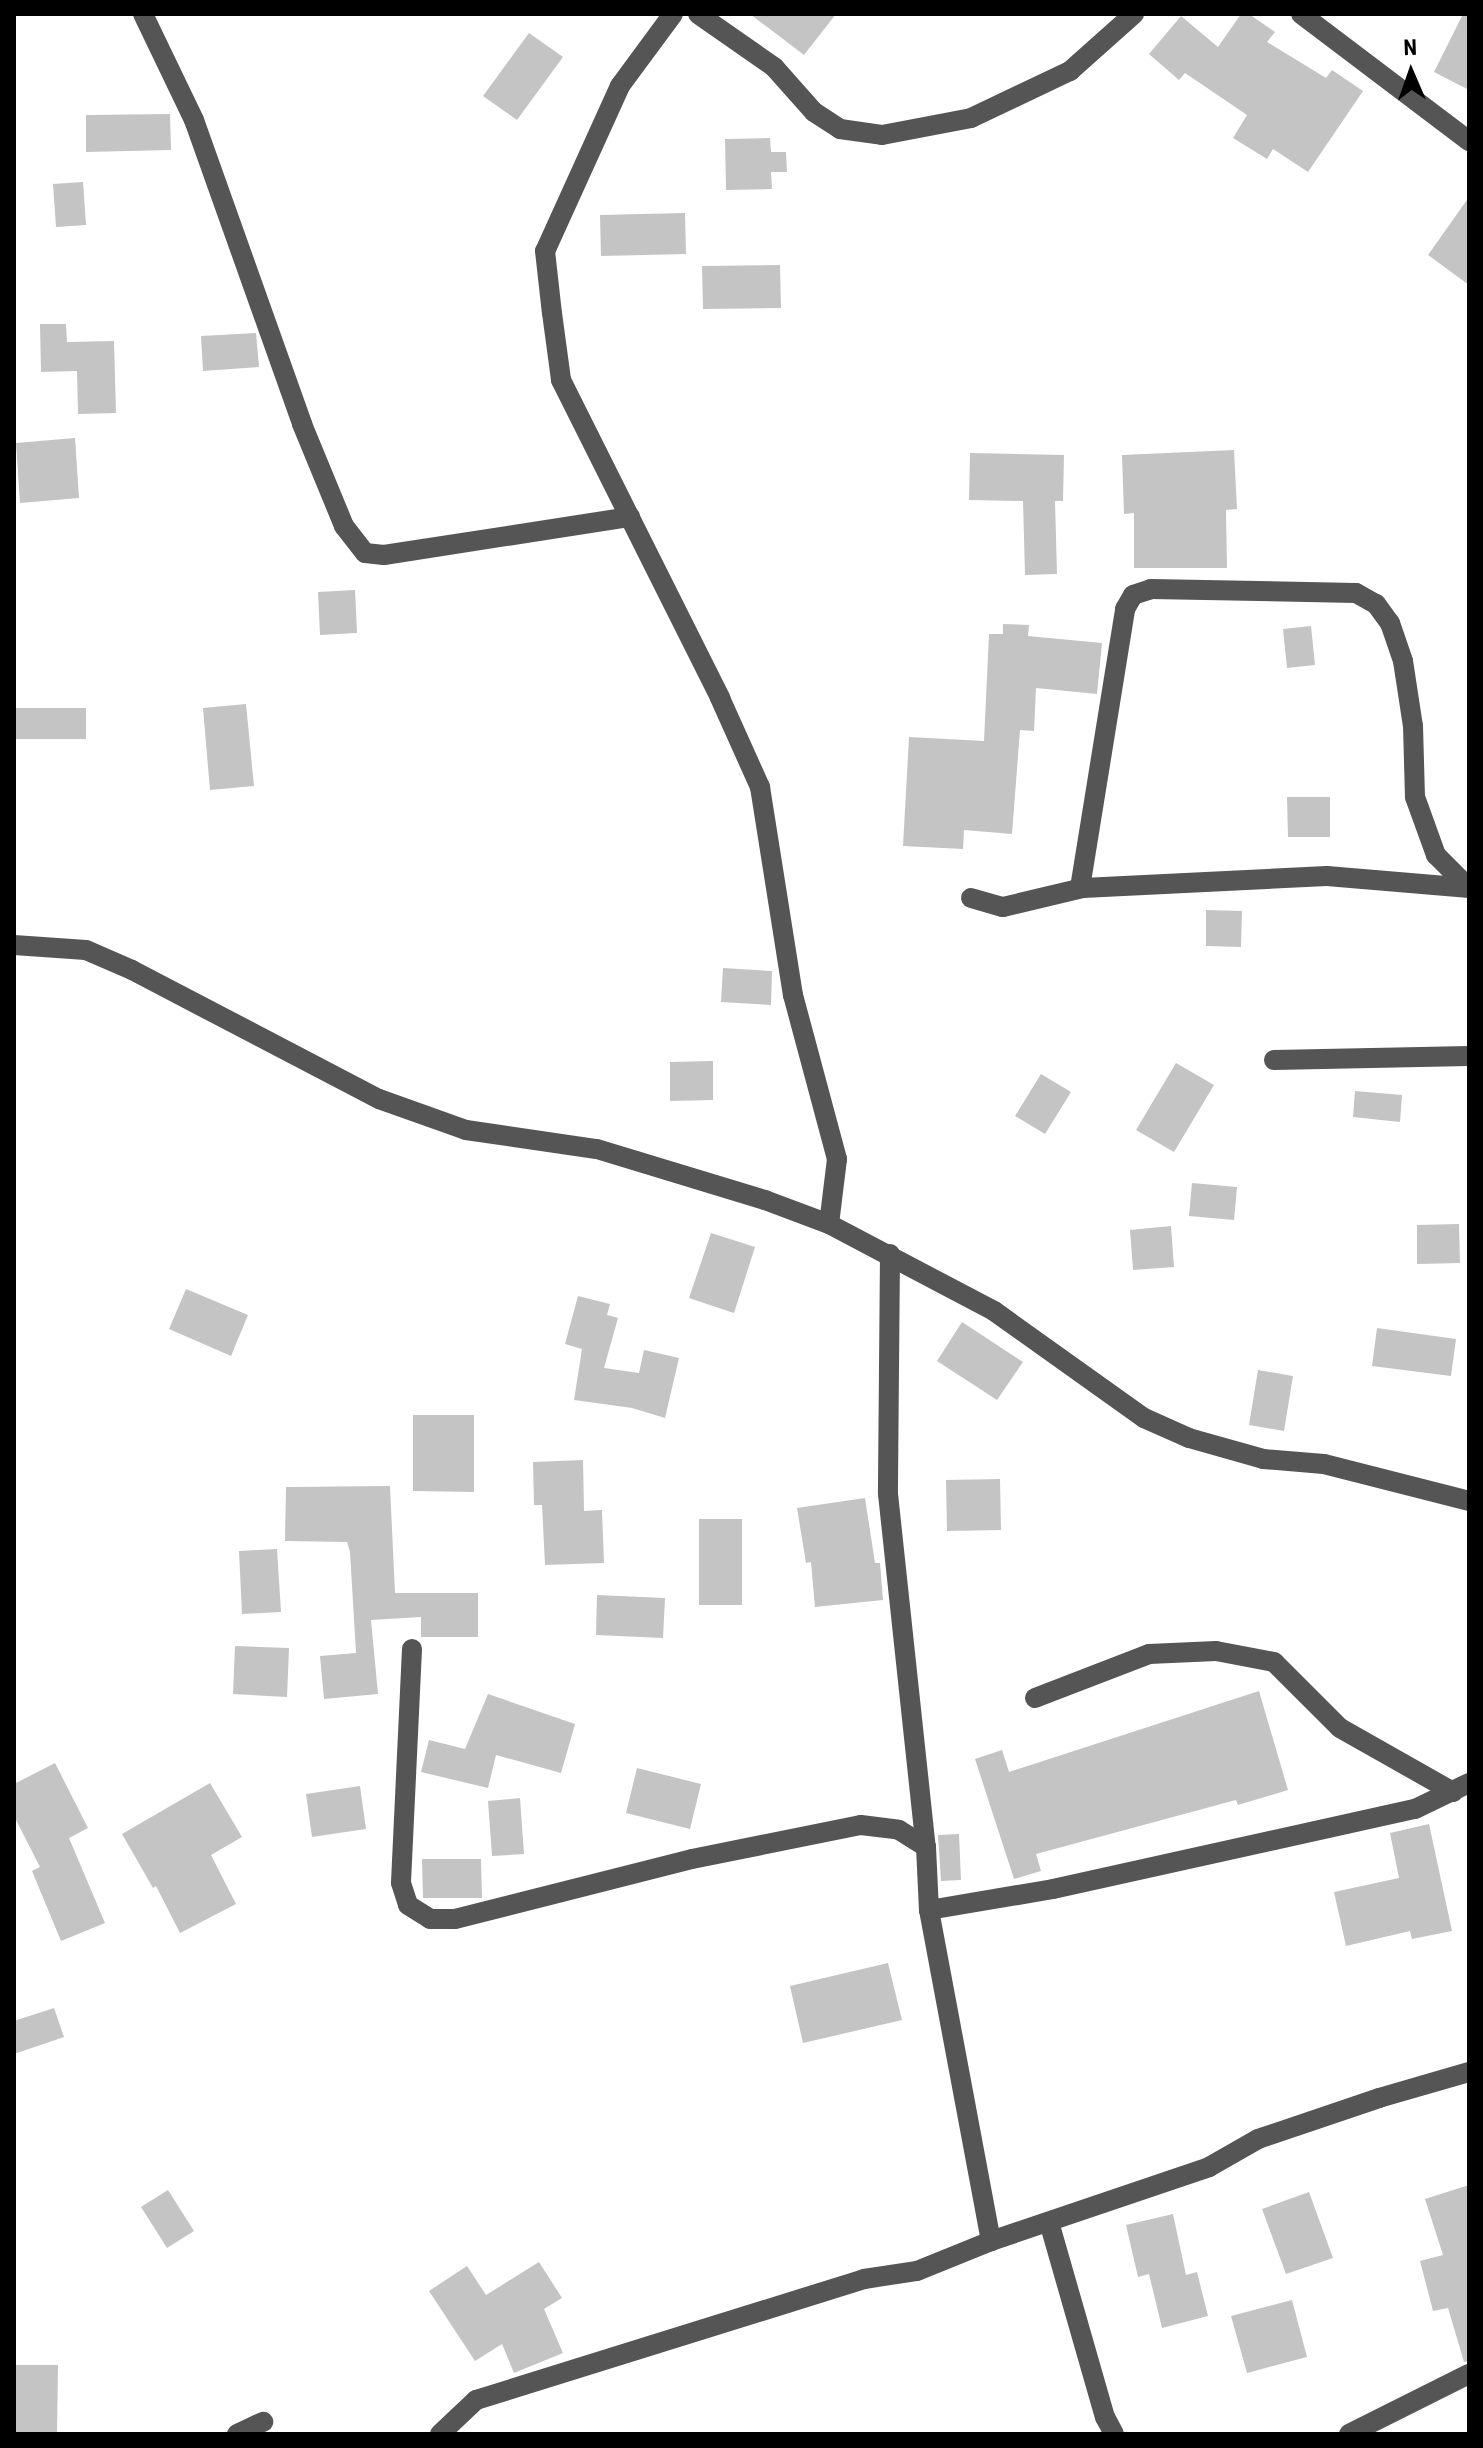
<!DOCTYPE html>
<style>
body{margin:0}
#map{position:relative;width:1483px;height:2448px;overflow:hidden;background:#fff;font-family:"Roboto Condensed",sans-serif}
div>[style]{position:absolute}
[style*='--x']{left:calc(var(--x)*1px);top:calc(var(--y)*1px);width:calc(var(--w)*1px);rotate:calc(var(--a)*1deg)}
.building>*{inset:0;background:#c4c4c4}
.minor>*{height:20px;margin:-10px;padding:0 10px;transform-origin:10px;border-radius:10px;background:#555}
span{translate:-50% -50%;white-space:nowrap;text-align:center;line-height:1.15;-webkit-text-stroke:6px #fff;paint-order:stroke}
.frame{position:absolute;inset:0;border:16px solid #000;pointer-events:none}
.north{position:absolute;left:1371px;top:32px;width:80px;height:80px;-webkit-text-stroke:6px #fff;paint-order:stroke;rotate:358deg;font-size:22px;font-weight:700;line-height:32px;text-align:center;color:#000}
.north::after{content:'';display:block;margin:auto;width:28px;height:36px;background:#000;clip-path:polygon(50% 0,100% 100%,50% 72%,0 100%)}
</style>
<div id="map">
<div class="building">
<div style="clip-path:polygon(750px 14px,836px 14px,804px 55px)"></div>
<div style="clip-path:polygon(1241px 14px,1249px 14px,1275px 32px,1267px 42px,1326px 78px,1332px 70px,1363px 91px,1308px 172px,1273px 149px,1267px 159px,1233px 138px,1247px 115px,1185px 73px,1179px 80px,1149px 54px,1181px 16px,1218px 47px)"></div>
<div style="clip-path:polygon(1463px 14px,1469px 14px,1469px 90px,1434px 72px)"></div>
<div style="clip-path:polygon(529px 33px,563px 57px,517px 120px,483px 96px)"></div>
<div style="clip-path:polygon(170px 114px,171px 150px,86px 152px,86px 115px)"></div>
<div style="clip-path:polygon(770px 138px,771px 152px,786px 152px,787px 172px,771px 172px,772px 189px,726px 190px,725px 139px)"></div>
<div style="clip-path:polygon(83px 182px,86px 225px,56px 227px,53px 184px)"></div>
<div style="clip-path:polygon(1469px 197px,1469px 285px,1428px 255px)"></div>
<div style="clip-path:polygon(685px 213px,686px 254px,601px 256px,600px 215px)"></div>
<div style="clip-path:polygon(780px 265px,781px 308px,703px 309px,702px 266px)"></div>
<div style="clip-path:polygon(40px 324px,66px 324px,67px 342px,114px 341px,116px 413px,78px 414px,77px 371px,41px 372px)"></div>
<div style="clip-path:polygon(256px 333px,259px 367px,203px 371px,201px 336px)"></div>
<div style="clip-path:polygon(75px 438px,79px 498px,20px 503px,16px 443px)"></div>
<div style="clip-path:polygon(1234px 450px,1237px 509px,1226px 510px,1227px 568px,1134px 568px,1134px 513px,1124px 514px,1122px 455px)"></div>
<div style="clip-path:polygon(970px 453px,1064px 455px,1063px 501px,1055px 501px,1057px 574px,1025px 575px,1023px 501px,969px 500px)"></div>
<div style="clip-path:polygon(355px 590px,357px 633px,320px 635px,318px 592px)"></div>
<div style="clip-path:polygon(1003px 624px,1029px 625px,1028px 636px,1102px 643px,1097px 694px,1036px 688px,1034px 731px,1020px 730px,1012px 834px,964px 830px,963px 849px,903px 846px,909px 737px,984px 741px,989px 634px,1003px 634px)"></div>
<div style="clip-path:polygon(1311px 626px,1315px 665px,1287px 668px,1283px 629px)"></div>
<div style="clip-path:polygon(246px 704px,254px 786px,210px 790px,203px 708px)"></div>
<div style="clip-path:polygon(14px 708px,86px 708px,86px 739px,14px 739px)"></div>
<div style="clip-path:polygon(1287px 797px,1330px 797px,1330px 837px,1288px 837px)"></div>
<div style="clip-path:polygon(1206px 910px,1242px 911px,1241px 947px,1206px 946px)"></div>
<div style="clip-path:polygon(723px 968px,772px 971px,771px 1005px,721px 1002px)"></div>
<div style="clip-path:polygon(713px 1061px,713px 1100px,670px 1101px,670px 1062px)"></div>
<div style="clip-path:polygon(1176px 1063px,1214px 1085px,1174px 1152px,1136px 1130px)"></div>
<div style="clip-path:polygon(1041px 1074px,1071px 1092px,1045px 1134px,1015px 1116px)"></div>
<div style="clip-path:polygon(1355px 1091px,1402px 1095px,1400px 1122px,1353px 1117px)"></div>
<div style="clip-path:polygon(1192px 1183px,1237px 1187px,1234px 1220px,1189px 1216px)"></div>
<div style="clip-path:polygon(1459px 1224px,1460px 1263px,1417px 1264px,1417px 1225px)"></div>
<div style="clip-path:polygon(1171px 1226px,1174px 1267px,1133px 1270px,1130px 1230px)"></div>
<div style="clip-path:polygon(711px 1233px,755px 1247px,734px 1313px,689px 1298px)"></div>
<div style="clip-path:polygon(186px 1289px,248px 1315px,231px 1356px,169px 1329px)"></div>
<div style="clip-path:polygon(578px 1296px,610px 1304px,607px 1315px,618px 1318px,604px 1368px,639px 1373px,644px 1350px,679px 1358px,665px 1418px,632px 1408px,574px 1400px,582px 1349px,565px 1344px)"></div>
<div style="clip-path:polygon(962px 1322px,1023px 1362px,997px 1400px,937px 1361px)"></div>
<div style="clip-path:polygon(1377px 1328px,1456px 1339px,1451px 1376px,1372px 1366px)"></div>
<div style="clip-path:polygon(1258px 1370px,1293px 1376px,1284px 1431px,1249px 1425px)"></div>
<div style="clip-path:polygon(413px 1415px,474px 1415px,474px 1492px,413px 1491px)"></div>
<div style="clip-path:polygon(583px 1460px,584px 1511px,602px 1510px,604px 1563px,545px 1565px,542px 1505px,534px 1505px,533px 1462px)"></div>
<div style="clip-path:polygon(1000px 1479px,1001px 1530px,947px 1531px,946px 1480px)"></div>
<div style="clip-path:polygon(390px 1486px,395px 1593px,478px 1593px,478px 1637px,421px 1637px,421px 1617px,371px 1620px,378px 1694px,324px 1699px,320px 1656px,356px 1653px,350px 1552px,347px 1542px,285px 1541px,286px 1487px)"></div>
<div style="clip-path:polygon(865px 1498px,875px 1563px,880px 1563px,883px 1600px,815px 1607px,811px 1562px,806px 1563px,797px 1508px)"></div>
<div style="clip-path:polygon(699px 1519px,742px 1519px,742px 1605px,699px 1605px)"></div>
<div style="clip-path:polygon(277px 1549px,281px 1612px,242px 1614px,239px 1551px)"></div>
<div style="clip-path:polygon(597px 1595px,665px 1598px,663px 1638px,596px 1635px)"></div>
<div style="clip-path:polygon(235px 1646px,289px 1648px,287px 1697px,233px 1694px)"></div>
<div style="clip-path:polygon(1259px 1691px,1288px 1790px,1238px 1805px,1236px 1800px,1036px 1854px,1041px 1871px,1014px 1879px,975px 1759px,1002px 1750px,1009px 1772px)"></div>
<div style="clip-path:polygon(488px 1694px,575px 1724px,561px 1773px,496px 1755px,488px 1788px,421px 1772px,429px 1740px,465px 1749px)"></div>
<div style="clip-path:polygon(55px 1763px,88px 1828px,69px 1838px,105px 1923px,61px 1941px,32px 1871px,40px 1867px,14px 1816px,14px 1784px)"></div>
<div style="clip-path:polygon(637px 1768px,701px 1784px,690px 1829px,626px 1813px)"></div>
<div style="clip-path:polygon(210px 1783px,242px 1837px,211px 1855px,236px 1904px,180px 1933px,156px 1886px,153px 1888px,122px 1834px)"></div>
<div style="clip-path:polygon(360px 1786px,366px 1829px,312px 1837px,306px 1794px)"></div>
<div style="clip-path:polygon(520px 1798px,524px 1854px,492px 1856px,488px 1801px)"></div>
<div style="clip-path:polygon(1429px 1824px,1452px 1931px,1412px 1939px,1410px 1931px,1346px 1946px,1334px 1892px,1399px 1878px,1390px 1833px)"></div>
<div style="clip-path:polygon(959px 1834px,961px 1880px,941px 1881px,938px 1835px)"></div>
<div style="clip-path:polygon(422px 1859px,481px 1859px,482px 1898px,423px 1898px)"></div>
<div style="clip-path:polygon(888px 1963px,902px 2020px,803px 2043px,790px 1986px)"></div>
<div style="clip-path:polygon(54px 2008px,64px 2037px,14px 2054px,14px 2021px)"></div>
<div style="clip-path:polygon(1469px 2185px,1469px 2361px,1464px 2362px,1448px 2308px,1433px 2311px,1420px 2261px,1443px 2255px,1425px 2199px)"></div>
<div style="clip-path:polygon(168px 2190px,194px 2231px,167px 2248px,141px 2207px)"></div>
<div style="clip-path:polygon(1309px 2192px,1333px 2258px,1286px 2274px,1262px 2209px)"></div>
<div style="clip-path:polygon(1173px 2214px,1186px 2275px,1197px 2272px,1208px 2316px,1162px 2328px,1149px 2274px,1138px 2277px,1126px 2225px)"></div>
<div style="clip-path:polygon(539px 2262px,562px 2298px,544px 2309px,563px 2353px,514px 2373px,502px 2344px,475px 2361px,429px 2291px,467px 2266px,486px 2295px)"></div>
<div style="clip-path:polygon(1292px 2300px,1307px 2357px,1247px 2373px,1231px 2316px)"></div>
<div style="clip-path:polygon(14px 2365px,58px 2365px,57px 2433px,14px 2433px)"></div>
</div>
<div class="minor">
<div style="--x:143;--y:14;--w:118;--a:64.3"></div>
<div style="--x:194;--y:120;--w:323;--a:70.4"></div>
<div style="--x:302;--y:424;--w:110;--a:67.6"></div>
<div style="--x:344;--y:526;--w:34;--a:52"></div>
<div style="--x:365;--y:553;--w:19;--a:6"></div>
<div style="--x:384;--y:555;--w:249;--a:-8.8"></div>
<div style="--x:673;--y:14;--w:89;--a:126.4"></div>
<div style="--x:620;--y:86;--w:181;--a:114.4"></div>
<div style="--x:545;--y:251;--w:62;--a:83.6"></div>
<div style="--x:552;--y:313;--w:68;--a:82.3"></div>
<div style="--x:561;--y:380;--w:356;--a:63.4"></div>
<div style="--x:720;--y:698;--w:98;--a:65.8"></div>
<div style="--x:760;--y:787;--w:211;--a:81"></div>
<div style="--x:793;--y:995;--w:170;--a:75"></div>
<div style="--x:837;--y:1159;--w:65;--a:97"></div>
<div style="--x:698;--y:14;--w:93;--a:34.9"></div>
<div style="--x:774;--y:67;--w:60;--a:48.4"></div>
<div style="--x:814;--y:112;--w:31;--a:33"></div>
<div style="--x:840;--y:129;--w:42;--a:8.1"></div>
<div style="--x:882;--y:135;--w:91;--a:-10.8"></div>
<div style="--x:971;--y:118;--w:110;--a:-25.4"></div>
<div style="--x:1070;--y:71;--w:86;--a:-41.7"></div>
<div style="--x:1301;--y:14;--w:211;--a:37.1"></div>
<div style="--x:1080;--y:888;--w:283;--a:-80.8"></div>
<div style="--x:1125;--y:609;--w:16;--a:-60"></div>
<div style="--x:1133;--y:595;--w:19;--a:-18"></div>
<div style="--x:1151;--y:589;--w:205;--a:1.1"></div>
<div style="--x:1356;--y:593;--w:23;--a:29"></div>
<div style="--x:1376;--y:604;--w:24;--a:54"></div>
<div style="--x:1390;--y:623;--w:40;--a:71.1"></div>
<div style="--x:1403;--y:661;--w:66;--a:81.3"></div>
<div style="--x:1413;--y:726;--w:71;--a:88.4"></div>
<div style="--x:1415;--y:797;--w:62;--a:70.1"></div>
<div style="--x:1436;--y:855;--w:47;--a:45"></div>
<div style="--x:971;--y:898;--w:33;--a:16"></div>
<div style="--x:1003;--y:907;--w:82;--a:-13.4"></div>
<div style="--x:1083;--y:888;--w:244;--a:-2.8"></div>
<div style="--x:1327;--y:876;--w:143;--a:4.8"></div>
<div style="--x:14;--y:945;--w:72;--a:4"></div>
<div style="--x:86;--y:950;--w:50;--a:23.5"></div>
<div style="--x:132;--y:970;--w:279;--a:27.6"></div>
<div style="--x:379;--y:1099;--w:92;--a:19.6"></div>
<div style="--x:466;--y:1130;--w:132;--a:8.3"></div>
<div style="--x:597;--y:1149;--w:176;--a:16.9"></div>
<div style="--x:765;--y:1200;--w:68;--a:20.6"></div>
<div style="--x:829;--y:1224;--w:187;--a:27.8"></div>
<div style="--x:994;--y:1311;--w:184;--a:35.5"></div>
<div style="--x:1144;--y:1418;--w:49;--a:24"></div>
<div style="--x:1189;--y:1438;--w:77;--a:15.8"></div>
<div style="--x:1263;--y:1459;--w:61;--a:4.7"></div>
<div style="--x:1324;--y:1464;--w:150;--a:14.3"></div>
<div style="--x:1274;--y:1060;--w:195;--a:-1.2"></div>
<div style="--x:890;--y:1254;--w:240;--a:90.5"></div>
<div style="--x:888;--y:1494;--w:355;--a:83.9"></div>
<div style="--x:926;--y:1847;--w:63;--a:87.3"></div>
<div style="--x:929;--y:1910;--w:337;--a:79.4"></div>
<div style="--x:412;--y:1649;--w:234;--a:92.7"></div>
<div style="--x:401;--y:1883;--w:23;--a:72"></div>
<div style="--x:408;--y:1905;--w:26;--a:32"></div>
<div style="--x:430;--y:1919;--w:25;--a:0"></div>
<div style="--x:455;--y:1919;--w:244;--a:-14.2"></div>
<div style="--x:692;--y:1859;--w:172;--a:-11.4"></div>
<div style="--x:861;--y:1825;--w:38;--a:7"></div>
<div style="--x:899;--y:1830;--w:32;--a:32"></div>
<div style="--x:1035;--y:1698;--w:122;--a:-21.1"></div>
<div style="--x:1149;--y:1654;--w:67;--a:-2.6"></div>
<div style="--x:1216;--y:1651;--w:59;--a:10.7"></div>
<div style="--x:1274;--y:1662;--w:93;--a:45"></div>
<div style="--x:1340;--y:1728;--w:130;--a:29.5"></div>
<div style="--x:929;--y:1910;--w:126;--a:-9.6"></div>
<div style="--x:1053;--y:1889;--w:371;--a:-12.5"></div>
<div style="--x:1415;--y:1809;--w:60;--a:-25.7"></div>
<div style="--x:1049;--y:2222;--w:203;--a:74"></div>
<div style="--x:1105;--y:2417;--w:19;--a:62"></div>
<div style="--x:237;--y:2434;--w:29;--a:-25"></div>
<div style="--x:440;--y:2434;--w:50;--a:-43.4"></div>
<div style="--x:476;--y:2400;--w:406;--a:-17.3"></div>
<div style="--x:864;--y:2279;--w:54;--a:-8.6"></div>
<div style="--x:917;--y:2271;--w:80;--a:-22.1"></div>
<div style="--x:991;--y:2241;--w:230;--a:-18.7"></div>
<div style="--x:1209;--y:2167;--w:56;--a:-29.7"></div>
<div style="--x:1258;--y:2139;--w:128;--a:-18.7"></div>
<div style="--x:1379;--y:2098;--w:94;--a:-16.1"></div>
<div style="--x:1349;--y:2434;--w:134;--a:-26.6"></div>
</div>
<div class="frame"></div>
<div class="north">N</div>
</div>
